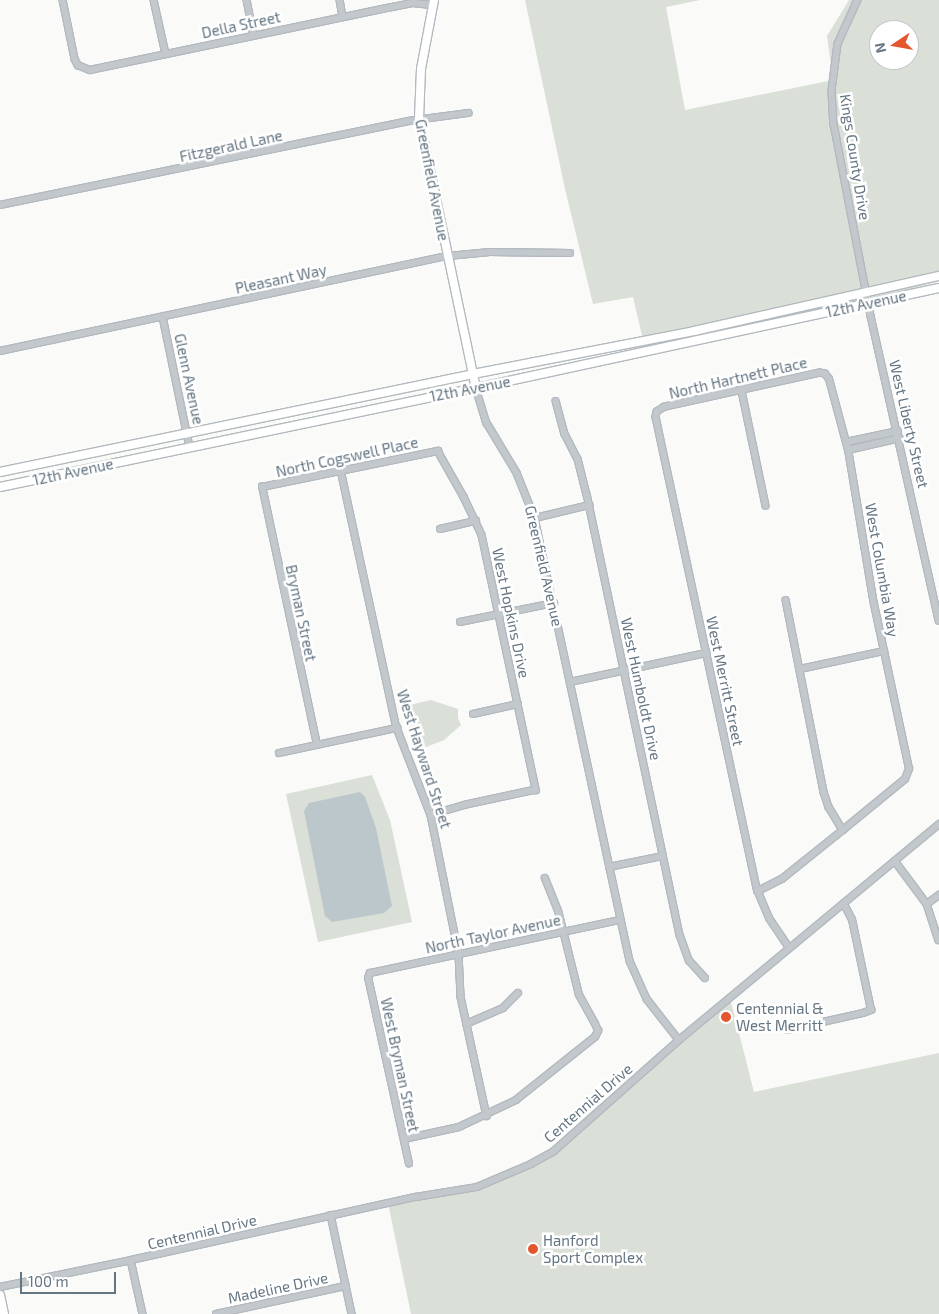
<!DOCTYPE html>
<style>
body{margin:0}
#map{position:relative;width:939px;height:1314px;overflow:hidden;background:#fafaf8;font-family:"Exo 2",sans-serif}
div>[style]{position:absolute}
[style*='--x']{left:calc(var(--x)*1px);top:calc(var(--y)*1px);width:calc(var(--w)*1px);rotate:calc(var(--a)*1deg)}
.green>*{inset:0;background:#dadfd7}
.water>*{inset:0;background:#bbc7cb}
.roads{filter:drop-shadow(1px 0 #b3babf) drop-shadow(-1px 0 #b3babf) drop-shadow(0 1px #b3babf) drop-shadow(0 -1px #b3babf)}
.street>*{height:5.5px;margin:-2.75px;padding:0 2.75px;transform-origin:2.75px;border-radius:2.75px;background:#c3c8cc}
.secondary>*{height:8px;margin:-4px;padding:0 4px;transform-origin:4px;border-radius:4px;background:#fff}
.dots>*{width:14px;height:14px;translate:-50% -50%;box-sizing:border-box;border:2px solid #fff;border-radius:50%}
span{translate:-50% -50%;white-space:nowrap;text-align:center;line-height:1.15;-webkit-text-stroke:5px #fff;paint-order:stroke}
.street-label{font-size:15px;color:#657683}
.poi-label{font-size:15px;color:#657683}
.left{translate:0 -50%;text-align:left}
.north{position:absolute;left:869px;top:20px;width:50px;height:50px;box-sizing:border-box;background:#fff;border:1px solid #c1c8cd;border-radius:50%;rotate:258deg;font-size:14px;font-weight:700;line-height:20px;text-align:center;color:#657683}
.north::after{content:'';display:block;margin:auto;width:18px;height:22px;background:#e4572e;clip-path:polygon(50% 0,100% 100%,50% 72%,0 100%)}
.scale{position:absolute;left:20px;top:1272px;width:96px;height:22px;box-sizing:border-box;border:2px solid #657683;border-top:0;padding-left:6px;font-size:15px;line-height:18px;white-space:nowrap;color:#657683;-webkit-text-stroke:4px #fff;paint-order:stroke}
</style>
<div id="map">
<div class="green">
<div style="clip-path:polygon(evenodd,525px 0,700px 0,666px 7px,685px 110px,833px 80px,827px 36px,849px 0,939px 0,939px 281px,865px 301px,644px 344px,633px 297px,593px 304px,565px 189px,525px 0,879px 30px,909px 30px,909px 60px,879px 60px,879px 30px)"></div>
<div style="clip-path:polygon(431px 700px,458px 709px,458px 718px,461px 725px,444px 740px,416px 751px,401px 707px)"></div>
<div style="clip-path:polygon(372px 775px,390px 820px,412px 922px,318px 942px,286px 794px)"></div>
<div style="clip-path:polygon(730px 998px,754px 1092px,939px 1053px,939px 1314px,411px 1314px,388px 1203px,477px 1187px,554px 1151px)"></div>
</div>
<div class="water">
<div style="clip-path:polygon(360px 792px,365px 797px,376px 828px,392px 906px,384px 913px,332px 922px,325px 916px,304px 811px,309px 803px)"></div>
</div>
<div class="roads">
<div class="street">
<div style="--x:63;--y:0;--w:60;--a:78.5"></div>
<div style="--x:75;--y:59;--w:7;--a:63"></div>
<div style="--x:78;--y:65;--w:13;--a:23"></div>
<div style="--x:90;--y:70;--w:298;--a:-11.8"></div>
<div style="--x:382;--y:9;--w:32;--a:-11"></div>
<div style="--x:413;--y:3;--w:20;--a:6"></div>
<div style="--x:154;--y:0;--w:55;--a:77.5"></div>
<div style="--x:247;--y:0;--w:36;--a:79"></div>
<div style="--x:340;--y:0;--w:17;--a:80"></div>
<div style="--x:858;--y:0;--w:48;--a:114.4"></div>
<div style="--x:838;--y:44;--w:47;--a:97.3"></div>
<div style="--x:832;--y:91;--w:33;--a:87"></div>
<div style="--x:834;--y:124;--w:196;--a:79.1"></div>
<div style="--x:871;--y:316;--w:312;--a:77.4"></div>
<div style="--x:0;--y:205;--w:417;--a:-11.6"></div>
<div style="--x:408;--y:121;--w:61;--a:-7.6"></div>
<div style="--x:163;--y:317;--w:133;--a:78.3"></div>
<div style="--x:0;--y:351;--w:458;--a:-12"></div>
<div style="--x:448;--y:256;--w:42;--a:-5.4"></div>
<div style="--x:490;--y:252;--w:80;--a:0.7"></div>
<div style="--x:476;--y:388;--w:37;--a:73"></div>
<div style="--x:487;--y:423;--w:58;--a:59"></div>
<div style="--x:517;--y:473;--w:48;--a:68.2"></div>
<div style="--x:535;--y:518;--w:453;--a:77.9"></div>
<div style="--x:630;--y:961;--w:42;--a:65.9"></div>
<div style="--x:647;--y:999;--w:52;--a:52"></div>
<div style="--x:742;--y:391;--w:117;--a:78.2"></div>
<div style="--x:556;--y:401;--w:34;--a:75"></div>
<div style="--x:565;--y:434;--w:28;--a:63"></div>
<div style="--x:578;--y:459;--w:36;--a:76"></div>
<div style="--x:587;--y:494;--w:451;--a:78.1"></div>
<div style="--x:680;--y:935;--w:27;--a:70"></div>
<div style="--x:689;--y:960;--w:24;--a:48"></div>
<div style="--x:846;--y:442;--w:53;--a:-11.9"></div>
<div style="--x:848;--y:450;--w:53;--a:-13"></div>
<div style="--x:341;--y:470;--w:264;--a:77.8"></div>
<div style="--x:397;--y:728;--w:93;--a:68.7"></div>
<div style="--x:431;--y:815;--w:142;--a:78.6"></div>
<div style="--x:459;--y:954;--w:43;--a:87.3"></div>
<div style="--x:461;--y:997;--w:122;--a:77.7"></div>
<div style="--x:535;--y:518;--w:56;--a:-13.5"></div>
<div style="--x:440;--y:529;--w:37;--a:-13"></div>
<div style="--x:786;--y:600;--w:196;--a:78.8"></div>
<div style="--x:824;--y:792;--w:16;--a:72"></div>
<div style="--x:829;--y:807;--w:27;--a:59"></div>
<div style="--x:460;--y:622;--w:96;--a:-11.4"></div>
<div style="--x:800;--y:669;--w:86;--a:-12.1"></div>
<div style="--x:570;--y:682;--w:140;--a:-12"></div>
<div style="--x:473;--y:714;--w:46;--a:-12.5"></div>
<div style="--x:317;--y:745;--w:264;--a:-102"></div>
<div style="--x:262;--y:487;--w:180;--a:-11.6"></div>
<div style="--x:438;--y:451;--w:53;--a:60.5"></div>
<div style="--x:464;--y:497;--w:42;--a:64.7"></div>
<div style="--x:482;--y:535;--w:261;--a:78"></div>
<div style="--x:536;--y:790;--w:72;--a:167.9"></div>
<div style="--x:466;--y:805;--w:36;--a:164"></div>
<div style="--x:279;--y:753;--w:121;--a:-12"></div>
<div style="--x:895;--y:861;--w:54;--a:53.3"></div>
<div style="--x:927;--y:904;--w:38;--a:72"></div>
<div style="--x:609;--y:867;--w:55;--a:-11.5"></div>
<div style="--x:758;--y:891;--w:27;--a:-27"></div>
<div style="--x:782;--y:879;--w:78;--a:-38.8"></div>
<div style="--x:843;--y:830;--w:80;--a:-39.4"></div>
<div style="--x:905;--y:779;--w:11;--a:-68"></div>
<div style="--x:909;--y:769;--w:168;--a:-102"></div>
<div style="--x:874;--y:605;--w:157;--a:-99.5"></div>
<div style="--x:848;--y:450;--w:73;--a:-105"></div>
<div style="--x:829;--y:379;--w:6;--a:-129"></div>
<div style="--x:825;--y:374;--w:5;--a:-169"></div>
<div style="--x:820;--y:373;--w:159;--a:167.6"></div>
<div style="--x:665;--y:407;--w:9;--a:148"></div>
<div style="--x:657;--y:412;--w:5;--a:101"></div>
<div style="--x:656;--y:417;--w:485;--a:77.9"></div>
<div style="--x:758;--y:891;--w:30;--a:67"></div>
<div style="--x:770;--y:919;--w:34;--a:56"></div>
<div style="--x:927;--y:904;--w:15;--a:-37"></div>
<div style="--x:466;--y:1024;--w:40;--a:-23.4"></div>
<div style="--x:503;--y:1008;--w:21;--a:-45"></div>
<div style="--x:787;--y:1030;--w:78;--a:-12.6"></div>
<div style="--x:863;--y:1013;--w:9;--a:-21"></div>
<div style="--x:871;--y:1010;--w:92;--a:-101.9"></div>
<div style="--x:852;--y:920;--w:18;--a:-117"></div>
<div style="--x:404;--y:1139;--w:56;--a:-12.3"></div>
<div style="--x:459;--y:1127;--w:63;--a:-25.3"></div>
<div style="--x:516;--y:1100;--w:101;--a:-38.6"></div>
<div style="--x:595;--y:1037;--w:7;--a:-63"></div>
<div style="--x:598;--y:1031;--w:8;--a:-113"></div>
<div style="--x:595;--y:1024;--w:33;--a:-119"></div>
<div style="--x:579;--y:995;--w:87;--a:-104"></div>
<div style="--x:558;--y:911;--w:35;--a:-112"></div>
<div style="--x:409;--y:1164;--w:190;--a:-102.4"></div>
<div style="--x:368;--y:978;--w:5;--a:-68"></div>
<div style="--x:370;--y:973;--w:256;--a:-12"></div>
<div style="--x:331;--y:1215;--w:101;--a:78"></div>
<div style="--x:131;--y:1260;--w:55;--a:77.5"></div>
<div style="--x:0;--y:1287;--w:134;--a:-11.6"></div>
<div style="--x:131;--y:1260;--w:292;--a:-12.5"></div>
<div style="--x:416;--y:1197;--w:62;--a:-9.3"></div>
<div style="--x:477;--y:1187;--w:59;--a:-23.1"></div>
<div style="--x:531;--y:1164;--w:26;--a:-29"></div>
<div style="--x:554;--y:1151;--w:167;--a:-41.6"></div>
<div style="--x:679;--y:1040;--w:338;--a:-39.7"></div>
<div style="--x:216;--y:1314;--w:133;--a:-12.2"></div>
</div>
<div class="secondary">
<div style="--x:434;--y:0;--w:70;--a:100.7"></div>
<div style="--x:421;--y:69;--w:49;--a:92.3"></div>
<div style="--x:419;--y:118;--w:276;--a:78.1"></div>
<div style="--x:0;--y:472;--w:483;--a:-11.7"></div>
<div style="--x:473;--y:374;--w:225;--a:-11"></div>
<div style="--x:694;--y:331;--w:251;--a:-12.7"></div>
<div style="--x:0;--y:487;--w:501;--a:-11.76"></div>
<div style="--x:490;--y:385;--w:459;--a:-12.2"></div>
<div style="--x:0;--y:1295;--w:19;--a:78"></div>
</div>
</div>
<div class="dots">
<div style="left:726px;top:1017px;background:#e4572e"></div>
<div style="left:533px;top:1249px;background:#e4572e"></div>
</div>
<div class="street-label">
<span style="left:241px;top:25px;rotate:-12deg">Della Street</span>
<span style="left:231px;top:146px;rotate:-12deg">Fitzgerald Lane</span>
<span style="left:855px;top:157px;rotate:81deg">Kings County Drive</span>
<span style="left:432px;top:180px;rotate:79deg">Greenfield Avenue</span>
<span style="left:281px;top:279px;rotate:-12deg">Pleasant Way</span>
<span style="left:866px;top:304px;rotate:-12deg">12th Avenue</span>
<span style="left:738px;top:378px;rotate:-13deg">North Hartnett Place</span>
<span style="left:189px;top:379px;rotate:78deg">Glenn Avenue</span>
<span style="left:470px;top:389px;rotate:-11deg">12th Avenue</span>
<span style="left:909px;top:424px;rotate:77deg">West Liberty Street</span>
<span style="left:347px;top:457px;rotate:-12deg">North Cogswell Place</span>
<span style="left:73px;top:472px;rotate:-12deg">12th Avenue</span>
<span style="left:544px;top:566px;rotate:77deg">Greenfield Avenue</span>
<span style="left:882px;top:570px;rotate:80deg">West Columbia Way</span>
<span style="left:301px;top:613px;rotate:78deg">Bryman Street</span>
<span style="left:511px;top:613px;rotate:78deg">West Hopkins Drive</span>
<span style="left:725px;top:681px;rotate:78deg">West Merritt Street</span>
<span style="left:641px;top:689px;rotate:78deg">West Humboldt Drive</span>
<span style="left:424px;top:759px;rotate:72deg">West Hayward Street</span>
<span style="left:493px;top:934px;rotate:-12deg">North Taylor Avenue</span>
<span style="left:400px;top:1065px;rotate:78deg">West Bryman Street</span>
<span style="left:588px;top:1103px;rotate:-41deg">Centennial Drive</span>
<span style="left:202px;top:1232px;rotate:-13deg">Centennial Drive</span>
<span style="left:278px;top:1288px;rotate:-12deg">Madeline Drive</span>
</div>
<div class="poi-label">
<span class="left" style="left:736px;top:1017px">Centennial &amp;<br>West Merritt</span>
<span class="left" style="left:543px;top:1249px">Hanford<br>Sport Complex</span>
</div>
<div class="north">N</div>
<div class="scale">100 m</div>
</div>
